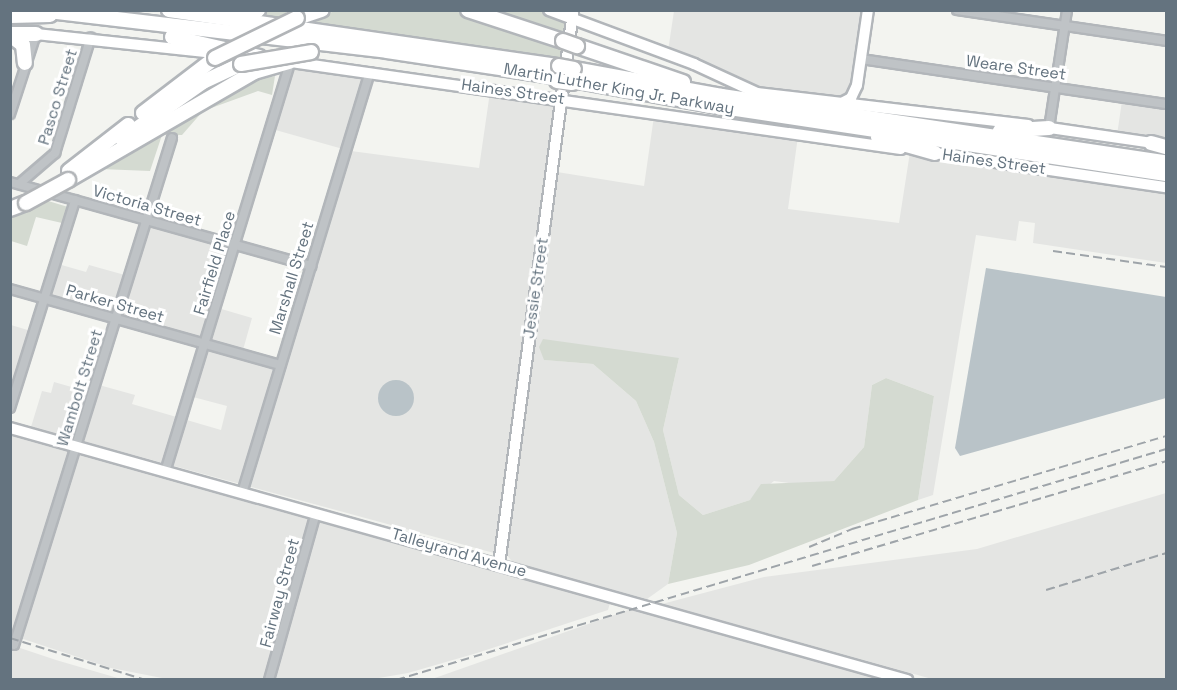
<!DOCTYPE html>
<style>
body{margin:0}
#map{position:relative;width:1177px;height:690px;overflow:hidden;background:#f3f4f0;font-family:"Space Grotesk",sans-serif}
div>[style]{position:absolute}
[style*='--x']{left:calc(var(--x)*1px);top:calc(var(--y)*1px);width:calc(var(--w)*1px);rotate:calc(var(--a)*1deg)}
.built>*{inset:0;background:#e4e5e3}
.green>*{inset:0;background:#d4dad1}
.water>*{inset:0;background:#b9c3c8}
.round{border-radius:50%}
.roads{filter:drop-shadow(2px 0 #b2b6ba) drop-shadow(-2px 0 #b2b6ba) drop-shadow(0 2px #b2b6ba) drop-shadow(0 -2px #b2b6ba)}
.street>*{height:8px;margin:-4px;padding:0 4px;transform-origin:4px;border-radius:4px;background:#bfc3c6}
.secondary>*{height:10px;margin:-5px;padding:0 5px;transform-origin:5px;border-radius:5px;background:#fff}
.highway>*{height:14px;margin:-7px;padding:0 7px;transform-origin:7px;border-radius:7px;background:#fff}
.rail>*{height:1.5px;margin-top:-0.75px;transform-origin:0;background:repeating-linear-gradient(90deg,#9ea4a9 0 9px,transparent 0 13.5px)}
.bridges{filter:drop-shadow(2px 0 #b2b5b8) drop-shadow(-2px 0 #b2b5b8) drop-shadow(0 2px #b2b5b8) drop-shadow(0 -2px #b2b5b8)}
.highway-bridge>*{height:14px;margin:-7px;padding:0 7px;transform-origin:7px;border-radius:7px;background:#fff}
span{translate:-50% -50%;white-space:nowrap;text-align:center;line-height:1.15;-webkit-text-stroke:6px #fff;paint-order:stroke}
.street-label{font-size:16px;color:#64737f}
.frame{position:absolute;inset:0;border:12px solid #64737f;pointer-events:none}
</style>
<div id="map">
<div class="built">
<div style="clip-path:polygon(674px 11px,863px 11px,853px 87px,847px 100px,755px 90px,668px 51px)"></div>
<div style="clip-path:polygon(295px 65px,376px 76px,351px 151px,479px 168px,490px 92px,554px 105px,494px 553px,31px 427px,42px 391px,51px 393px,54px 382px,96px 394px,99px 385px,135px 395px,132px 404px,221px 430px,227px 406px,193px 397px,208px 348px,45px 302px,58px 264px,86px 272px,89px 265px,132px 277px,150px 223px,237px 248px,218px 308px,252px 318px,241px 357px,284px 369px,350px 151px,272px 129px)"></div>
<div style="clip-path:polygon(1122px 101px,1166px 108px,1166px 142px,1117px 135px)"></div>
<div style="clip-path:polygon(654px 116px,798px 136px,788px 209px,899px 223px,910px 152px,1166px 190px,1166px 263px,1033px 243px,1035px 223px,1019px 221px,1016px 241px,976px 235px,933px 495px,918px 500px,934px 396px,886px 378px,872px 385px,864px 447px,834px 481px,804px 485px,774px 481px,750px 500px,703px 515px,679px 495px,663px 430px,679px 358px,545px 360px,593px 364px,636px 401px,654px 442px,677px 533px,668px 584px,647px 599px,513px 563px,504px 551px,557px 172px,644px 186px)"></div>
<div style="clip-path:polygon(11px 325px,31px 331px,11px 400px)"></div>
<div style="clip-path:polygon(11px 436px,192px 487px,610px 603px,608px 610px,477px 653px,408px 673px,367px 680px,167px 679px,111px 668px,11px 635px)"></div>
<div style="clip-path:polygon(1166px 493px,1166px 679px,932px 679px,662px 604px,764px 577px,977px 549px)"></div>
<div style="clip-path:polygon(631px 609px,883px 679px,432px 679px)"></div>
<div style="clip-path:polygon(11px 645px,56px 660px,121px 679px,11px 680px)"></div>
</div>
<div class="green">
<div style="clip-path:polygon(267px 10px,286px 11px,287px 18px,310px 22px,314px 16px,337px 11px,458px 11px,562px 45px,560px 60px,250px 17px)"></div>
<div style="clip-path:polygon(494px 11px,544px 11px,567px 19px,567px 24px,563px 36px)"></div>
<div style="clip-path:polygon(275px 76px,272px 95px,258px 91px,203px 111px,182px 135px,162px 135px,150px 171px,100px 169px,203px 106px,254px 80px)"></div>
<div style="clip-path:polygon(45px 200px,68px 207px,62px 223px,36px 217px,27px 246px,11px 241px,10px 218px)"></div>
<div style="clip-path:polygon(543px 339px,679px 358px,663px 430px,679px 495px,703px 515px,750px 500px,761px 484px,834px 481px,864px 447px,872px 385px,886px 378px,934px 396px,918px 500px,749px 565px,668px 584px,677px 533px,654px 442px,636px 401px,593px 364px,544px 360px,539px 347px)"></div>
</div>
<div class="water">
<div style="clip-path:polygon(986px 268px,1166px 297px,1166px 398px,960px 456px,955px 448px)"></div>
<div class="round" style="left:378px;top:380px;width:36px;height:36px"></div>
</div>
<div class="roads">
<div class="street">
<div style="--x:957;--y:10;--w:211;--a:8.4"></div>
<div style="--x:861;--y:59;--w:308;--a:8.4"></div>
<div style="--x:10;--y:114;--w:84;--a:-72"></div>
<div style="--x:1049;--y:128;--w:119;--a:-81.3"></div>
<div style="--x:10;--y:182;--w:313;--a:15.6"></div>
<div style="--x:19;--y:184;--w:48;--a:-40.7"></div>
<div style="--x:55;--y:153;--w:121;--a:-72.8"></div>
<div style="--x:10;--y:289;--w:281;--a:15.7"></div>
<div style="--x:10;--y:408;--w:218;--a:-72.6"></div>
<div style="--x:165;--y:472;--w:429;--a:-73"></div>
<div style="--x:242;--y:493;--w:440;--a:-73.1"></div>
<div style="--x:14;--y:645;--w:531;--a:-72.69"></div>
<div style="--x:269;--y:680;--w:173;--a:-74.3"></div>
</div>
<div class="secondary">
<div style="--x:549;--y:10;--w:155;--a:20.4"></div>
<div style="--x:694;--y:64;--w:69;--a:24.7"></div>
<div style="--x:757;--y:93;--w:273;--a:6.7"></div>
<div style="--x:36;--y:34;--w:189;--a:6.1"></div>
<div style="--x:284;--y:61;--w:623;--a:8.12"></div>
<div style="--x:838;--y:105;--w:15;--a:-28"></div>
<div style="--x:851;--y:98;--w:14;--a:-65"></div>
<div style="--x:857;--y:85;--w:76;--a:-81.7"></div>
<div style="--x:1043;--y:127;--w:117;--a:8.3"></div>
<div style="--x:928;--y:152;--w:241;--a:8.4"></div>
<div style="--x:10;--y:428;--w:932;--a:15.69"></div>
<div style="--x:499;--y:565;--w:558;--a:-82.38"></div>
</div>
<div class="highway">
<div style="--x:40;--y:10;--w:349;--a:6.7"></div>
<div style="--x:387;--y:51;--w:173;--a:8.6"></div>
<div style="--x:169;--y:10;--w:394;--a:8.2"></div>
<div style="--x:468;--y:10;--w:100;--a:18.1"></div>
<div style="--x:10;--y:16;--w:40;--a:-1.4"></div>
<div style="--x:227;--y:17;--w:32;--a:-13"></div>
<div style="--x:297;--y:18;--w:26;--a:-18"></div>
<div style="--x:10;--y:34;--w:26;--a:0"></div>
<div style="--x:10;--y:35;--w:16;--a:38"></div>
<div style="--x:23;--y:45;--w:18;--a:84"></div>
<div style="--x:172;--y:37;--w:89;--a:12.9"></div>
<div style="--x:577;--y:46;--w:112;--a:18.8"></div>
<div style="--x:574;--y:69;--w:150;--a:10.3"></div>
<div style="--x:722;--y:96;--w:449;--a:8.5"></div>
<div style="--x:573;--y:80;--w:152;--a:10.2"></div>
<div style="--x:723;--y:107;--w:448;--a:8.6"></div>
<div style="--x:143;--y:113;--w:91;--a:-37.4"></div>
<div style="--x:1000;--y:131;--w:49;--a:-3.5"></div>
<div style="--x:878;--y:137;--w:59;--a:15.7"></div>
<div style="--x:122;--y:139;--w:99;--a:-35.1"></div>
<div style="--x:203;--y:82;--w:42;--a:-25.3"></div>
<div style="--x:1151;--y:143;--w:16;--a:15"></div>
<div style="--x:69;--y:171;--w:75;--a:-37.9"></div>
<div style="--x:68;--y:180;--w:215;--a:-30.1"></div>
<div style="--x:254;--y:72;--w:37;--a:-16"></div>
<div style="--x:10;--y:209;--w:17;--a:-21"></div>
</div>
</div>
<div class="rail">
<div style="--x:1053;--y:251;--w:114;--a:8.1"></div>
<div style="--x:809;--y:547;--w:47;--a:-22.7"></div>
<div style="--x:852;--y:529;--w:327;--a:-16.5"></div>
<div style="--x:812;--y:566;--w:369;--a:-16.5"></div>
<div style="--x:1046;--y:590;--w:126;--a:-17.1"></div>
<div style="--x:10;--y:638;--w:142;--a:17.2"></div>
<div style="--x:396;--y:680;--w:804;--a:-16.7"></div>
</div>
<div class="bridges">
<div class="highway-bridge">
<div style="--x:563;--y:41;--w:15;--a:20"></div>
<div style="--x:215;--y:58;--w:91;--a:-26"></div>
<div style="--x:241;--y:64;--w:71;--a:-9.7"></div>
<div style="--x:559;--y:66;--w:15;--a:11"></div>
<div style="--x:557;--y:81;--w:15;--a:8"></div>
<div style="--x:26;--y:203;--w:48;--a:-28.7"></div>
</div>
</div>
<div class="street-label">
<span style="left:1016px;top:68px;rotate:8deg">Weare Street</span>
<span style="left:619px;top:89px;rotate:10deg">Martin Luther King Jr. Parkway</span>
<span style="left:513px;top:92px;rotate:8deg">Haines Street</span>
<span style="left:58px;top:97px;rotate:-73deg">Pasco Street</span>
<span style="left:994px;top:162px;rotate:8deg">Haines Street</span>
<span style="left:147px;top:206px;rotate:16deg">Victoria Street</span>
<span style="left:215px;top:263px;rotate:-73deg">Fairfield Place</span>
<span style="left:292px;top:278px;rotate:-73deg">Marshall Street</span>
<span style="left:536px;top:288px;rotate:-82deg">Jessie Street</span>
<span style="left:115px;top:304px;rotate:16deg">Parker Street</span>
<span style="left:80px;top:388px;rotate:-73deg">Wambolt Street</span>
<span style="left:459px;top:553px;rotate:16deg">Talleyrand Avenue</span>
<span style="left:280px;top:593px;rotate:-75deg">Fairway Street</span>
</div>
<div class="frame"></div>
</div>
